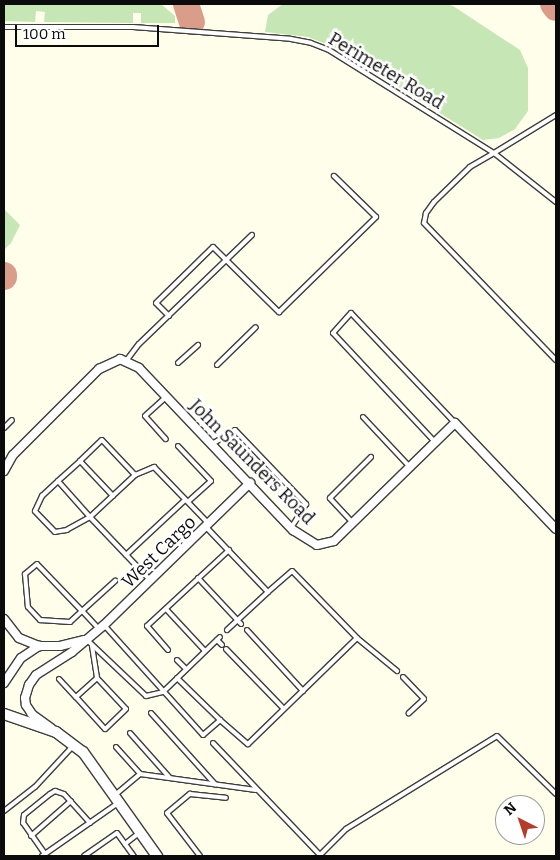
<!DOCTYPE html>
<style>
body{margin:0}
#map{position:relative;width:560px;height:860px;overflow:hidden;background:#fefeea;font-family:Bitter,serif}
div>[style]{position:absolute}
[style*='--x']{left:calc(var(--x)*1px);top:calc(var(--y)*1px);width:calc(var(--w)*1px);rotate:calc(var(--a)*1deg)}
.green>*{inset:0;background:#c7e6b6}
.taxiway>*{height:26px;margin:-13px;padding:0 13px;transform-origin:13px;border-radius:13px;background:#d99d8a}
.roads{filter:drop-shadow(1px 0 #3e3e3e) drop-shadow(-1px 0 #3e3e3e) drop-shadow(0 1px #3e3e3e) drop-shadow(0 -1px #3e3e3e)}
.service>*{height:4px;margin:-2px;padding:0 2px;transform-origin:2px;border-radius:2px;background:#fff}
.minor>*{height:8px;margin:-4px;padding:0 4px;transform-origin:4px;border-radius:4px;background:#fff}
.tertiary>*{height:10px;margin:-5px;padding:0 5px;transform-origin:5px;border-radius:5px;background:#fff}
span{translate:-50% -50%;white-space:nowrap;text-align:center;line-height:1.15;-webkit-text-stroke:5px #fff;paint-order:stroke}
.street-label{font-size:18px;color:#0b0b0b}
.frame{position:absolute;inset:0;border:5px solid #0b0b0b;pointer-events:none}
.north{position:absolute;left:495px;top:795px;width:50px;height:50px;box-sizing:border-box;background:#fff;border:1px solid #9d9d9d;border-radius:50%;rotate:319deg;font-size:14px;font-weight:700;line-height:20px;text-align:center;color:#0b0b0b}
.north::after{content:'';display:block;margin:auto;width:18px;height:22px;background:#b43c2a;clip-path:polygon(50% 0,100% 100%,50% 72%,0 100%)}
.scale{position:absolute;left:15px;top:25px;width:144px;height:22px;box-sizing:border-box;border:2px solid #0b0b0b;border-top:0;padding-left:6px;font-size:15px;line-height:18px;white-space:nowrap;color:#0b0b0b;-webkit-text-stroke:4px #fff;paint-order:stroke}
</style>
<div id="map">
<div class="green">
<div style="clip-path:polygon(4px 4px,161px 4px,175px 16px,175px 23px,141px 23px,141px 13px,133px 13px,133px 23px,44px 22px,45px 12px,36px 11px,35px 22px,4px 21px)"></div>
<div style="clip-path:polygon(283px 4px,447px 4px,453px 6px,520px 50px,528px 68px,528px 111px,515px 129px,499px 138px,483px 140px,336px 48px,308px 37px,265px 32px,268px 15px)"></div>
<div style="clip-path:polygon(4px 209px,20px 225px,11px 243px,5px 249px)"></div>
</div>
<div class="taxiway">
<div style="--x:186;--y:4;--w:19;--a:72"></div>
<div style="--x:553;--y:4;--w:5;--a:53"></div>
<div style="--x:4;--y:275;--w:2;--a:90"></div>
</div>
<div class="roads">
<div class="service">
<div style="--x:4;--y:27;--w:129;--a:0"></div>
<div style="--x:133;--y:27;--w:158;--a:4.3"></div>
<div style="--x:291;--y:39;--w:20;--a:11"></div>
<div style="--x:311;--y:43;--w:19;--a:21"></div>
<div style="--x:329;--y:50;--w:195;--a:32"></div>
<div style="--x:494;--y:153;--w:73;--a:-31.5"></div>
<div style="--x:556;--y:202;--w:79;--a:-141.7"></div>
<div style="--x:494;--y:153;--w:28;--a:150"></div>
<div style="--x:470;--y:167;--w:50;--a:135.8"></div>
<div style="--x:434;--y:202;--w:14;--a:126"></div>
<div style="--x:426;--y:213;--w:10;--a:101"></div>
<div style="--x:424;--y:223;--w:190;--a:46.1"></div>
<div style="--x:169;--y:316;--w:18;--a:-135"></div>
<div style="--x:156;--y:303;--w:80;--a:-44.5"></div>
<div style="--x:213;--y:247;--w:93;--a:44.6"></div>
<div style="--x:279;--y:312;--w:136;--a:-44.4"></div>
<div style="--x:376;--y:217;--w:59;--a:-135.7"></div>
<div style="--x:126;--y:361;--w:21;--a:-53"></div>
<div style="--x:139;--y:344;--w:157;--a:-44"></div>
<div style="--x:178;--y:363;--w:27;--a:-42"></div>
<div style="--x:217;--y:365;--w:54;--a:-44.3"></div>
<div style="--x:166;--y:397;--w:28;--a:138"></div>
<div style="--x:145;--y:416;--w:31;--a:48"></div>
<div style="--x:363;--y:417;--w:69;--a:46.8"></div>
<div style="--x:4;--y:428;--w:11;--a:-45"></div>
<div style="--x:435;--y:442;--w:149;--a:-133.1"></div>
<div style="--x:333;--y:333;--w:27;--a:-48"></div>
<div style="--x:351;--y:313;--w:151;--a:46.6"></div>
<div style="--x:212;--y:444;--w:27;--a:-31"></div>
<div style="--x:235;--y:430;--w:103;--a:46.2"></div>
<div style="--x:306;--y:504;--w:28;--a:122"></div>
<div style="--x:178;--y:446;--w:48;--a:46.7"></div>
<div style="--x:211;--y:481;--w:31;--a:138"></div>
<div style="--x:80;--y:461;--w:48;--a:46.7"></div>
<div style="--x:58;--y:481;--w:48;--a:48.4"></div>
<div style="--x:90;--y:517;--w:26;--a:151"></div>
<div style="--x:67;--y:530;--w:12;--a:171"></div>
<div style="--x:55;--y:532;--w:29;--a:-134"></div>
<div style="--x:35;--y:511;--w:17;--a:-65"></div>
<div style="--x:42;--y:496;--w:22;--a:-43"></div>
<div style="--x:58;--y:481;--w:30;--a:-42"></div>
<div style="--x:80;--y:461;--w:30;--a:-44"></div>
<div style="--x:102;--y:440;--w:48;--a:46.7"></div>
<div style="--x:353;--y:523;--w:34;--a:-133"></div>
<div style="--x:330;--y:498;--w:58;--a:-45"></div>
<div style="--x:206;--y:527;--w:90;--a:46.4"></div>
<div style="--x:268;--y:592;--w:56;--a:137.2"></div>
<div style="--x:126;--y:555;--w:81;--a:-43"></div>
<div style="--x:198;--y:578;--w:63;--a:46.9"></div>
<div style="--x:150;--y:580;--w:87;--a:-133.6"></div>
<div style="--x:90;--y:517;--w:62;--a:-43"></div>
<div style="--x:135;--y:475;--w:21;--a:-23"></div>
<div style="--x:154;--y:467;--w:79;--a:46"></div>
<div style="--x:166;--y:609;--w:57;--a:47.1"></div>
<div style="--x:104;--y:625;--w:148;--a:48"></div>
<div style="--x:203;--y:735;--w:23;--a:-41"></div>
<div style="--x:220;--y:720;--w:37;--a:41"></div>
<div style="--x:248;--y:744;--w:152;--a:-44.2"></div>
<div style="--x:357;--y:638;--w:93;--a:-134.1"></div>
<div style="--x:292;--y:571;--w:32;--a:139"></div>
<div style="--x:99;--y:629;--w:25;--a:-133"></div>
<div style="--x:82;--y:611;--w:65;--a:-133.8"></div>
<div style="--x:37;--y:564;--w:16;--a:140"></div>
<div style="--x:25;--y:574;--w:33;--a:85"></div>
<div style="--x:28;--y:607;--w:18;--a:47"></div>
<div style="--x:40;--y:620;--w:30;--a:4"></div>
<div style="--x:70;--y:622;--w:16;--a:-43"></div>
<div style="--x:82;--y:611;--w:45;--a:-42.3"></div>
<div style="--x:247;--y:630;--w:83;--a:47.4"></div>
<div style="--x:357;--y:638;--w:52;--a:39.5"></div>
<div style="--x:86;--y:639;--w:83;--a:43.5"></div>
<div style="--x:146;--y:696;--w:17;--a:-13"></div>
<div style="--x:163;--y:692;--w:79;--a:-44"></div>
<div style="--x:217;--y:640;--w:7;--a:45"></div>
<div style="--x:92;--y:646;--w:32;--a:81"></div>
<div style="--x:226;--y:649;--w:83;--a:46"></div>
<div style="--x:168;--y:650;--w:32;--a:-131"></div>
<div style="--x:147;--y:626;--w:112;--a:-42.8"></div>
<div style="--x:177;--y:660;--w:13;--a:45"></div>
<div style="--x:403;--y:677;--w:30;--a:46"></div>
<div style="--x:424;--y:699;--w:21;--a:137"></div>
<div style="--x:97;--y:678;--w:42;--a:46.9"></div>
<div style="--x:126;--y:709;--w:29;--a:136"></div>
<div style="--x:105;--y:729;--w:43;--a:-132.2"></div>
<div style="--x:76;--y:697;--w:28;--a:-42"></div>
<div style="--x:177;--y:678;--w:60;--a:44.3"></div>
<div style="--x:59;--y:679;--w:25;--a:47"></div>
<div style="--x:151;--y:713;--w:96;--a:48"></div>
<div style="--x:130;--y:733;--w:60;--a:48.4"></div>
<div style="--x:213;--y:743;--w:155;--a:46.3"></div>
<div style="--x:116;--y:747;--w:36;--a:48"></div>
<div style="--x:115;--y:795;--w:33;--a:-40"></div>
<div style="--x:140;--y:774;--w:117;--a:7.9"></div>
<div style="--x:4;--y:811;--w:39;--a:-38"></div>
<div style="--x:35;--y:787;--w:56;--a:-47.2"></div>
<div style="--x:31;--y:836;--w:53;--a:-41.2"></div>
<div style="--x:125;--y:844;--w:18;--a:-38"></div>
<div style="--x:45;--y:854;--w:38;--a:-125"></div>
<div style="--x:23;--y:823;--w:8;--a:-83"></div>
<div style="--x:24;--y:815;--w:33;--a:-39"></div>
<div style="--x:50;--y:794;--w:6;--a:-31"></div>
<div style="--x:55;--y:791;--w:9;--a:18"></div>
<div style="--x:64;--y:794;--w:39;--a:48"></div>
<div style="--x:320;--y:855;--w:37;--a:-45"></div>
<div style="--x:346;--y:829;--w:177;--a:-31.6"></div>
<div style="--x:497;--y:736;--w:83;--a:44.5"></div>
<div style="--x:42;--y:856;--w:93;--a:-34.9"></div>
<div style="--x:84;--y:856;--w:40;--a:-34.9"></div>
<div style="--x:117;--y:833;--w:29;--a:54"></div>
<div style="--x:200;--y:856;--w:54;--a:-127.5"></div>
<div style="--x:167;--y:813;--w:30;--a:-40"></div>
<div style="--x:190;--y:794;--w:36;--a:6"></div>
</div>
<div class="minor">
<div style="--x:4;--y:471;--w:18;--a:-61"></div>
<div style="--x:13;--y:455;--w:122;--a:-45"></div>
<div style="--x:99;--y:369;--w:23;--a:-25"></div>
<div style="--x:120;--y:359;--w:21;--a:25"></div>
<div style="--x:139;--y:368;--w:224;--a:46.5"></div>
<div style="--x:293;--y:530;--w:28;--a:32"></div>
<div style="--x:317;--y:545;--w:17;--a:-13"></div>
<div style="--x:334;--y:541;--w:169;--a:-44.3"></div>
<div style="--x:455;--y:423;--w:146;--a:46.4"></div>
<div style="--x:4;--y:619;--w:24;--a:52"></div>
<div style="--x:19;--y:638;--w:22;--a:22"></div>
<div style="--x:4;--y:683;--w:30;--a:-56"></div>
<div style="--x:21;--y:658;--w:22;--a:-34"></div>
<div style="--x:39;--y:646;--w:21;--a:0"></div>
<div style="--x:60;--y:646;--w:25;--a:-14"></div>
<div style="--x:51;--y:728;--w:24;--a:-144"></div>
<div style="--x:32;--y:714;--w:11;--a:-124"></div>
<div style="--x:26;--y:705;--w:7;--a:-98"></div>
<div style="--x:25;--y:698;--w:14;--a:-73"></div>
<div style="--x:29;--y:685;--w:12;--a:-55"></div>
<div style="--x:36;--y:675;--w:43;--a:-32.6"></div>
<div style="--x:72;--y:652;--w:42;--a:-40.2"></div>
<div style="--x:104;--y:625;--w:204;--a:-44.2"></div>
</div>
<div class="tertiary">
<div style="--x:4;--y:714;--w:55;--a:19.1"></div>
<div style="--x:56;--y:732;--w:34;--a:37"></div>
<div style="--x:83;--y:752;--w:128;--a:54.6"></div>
</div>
</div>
<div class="street-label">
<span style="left:386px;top:71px;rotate:31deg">Perimeter Road</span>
<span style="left:252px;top:462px;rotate:45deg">John Saunders Road</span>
<span style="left:159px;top:552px;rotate:-44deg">West Cargo</span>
</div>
<div class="frame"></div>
<div class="north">N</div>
<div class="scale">100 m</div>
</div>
